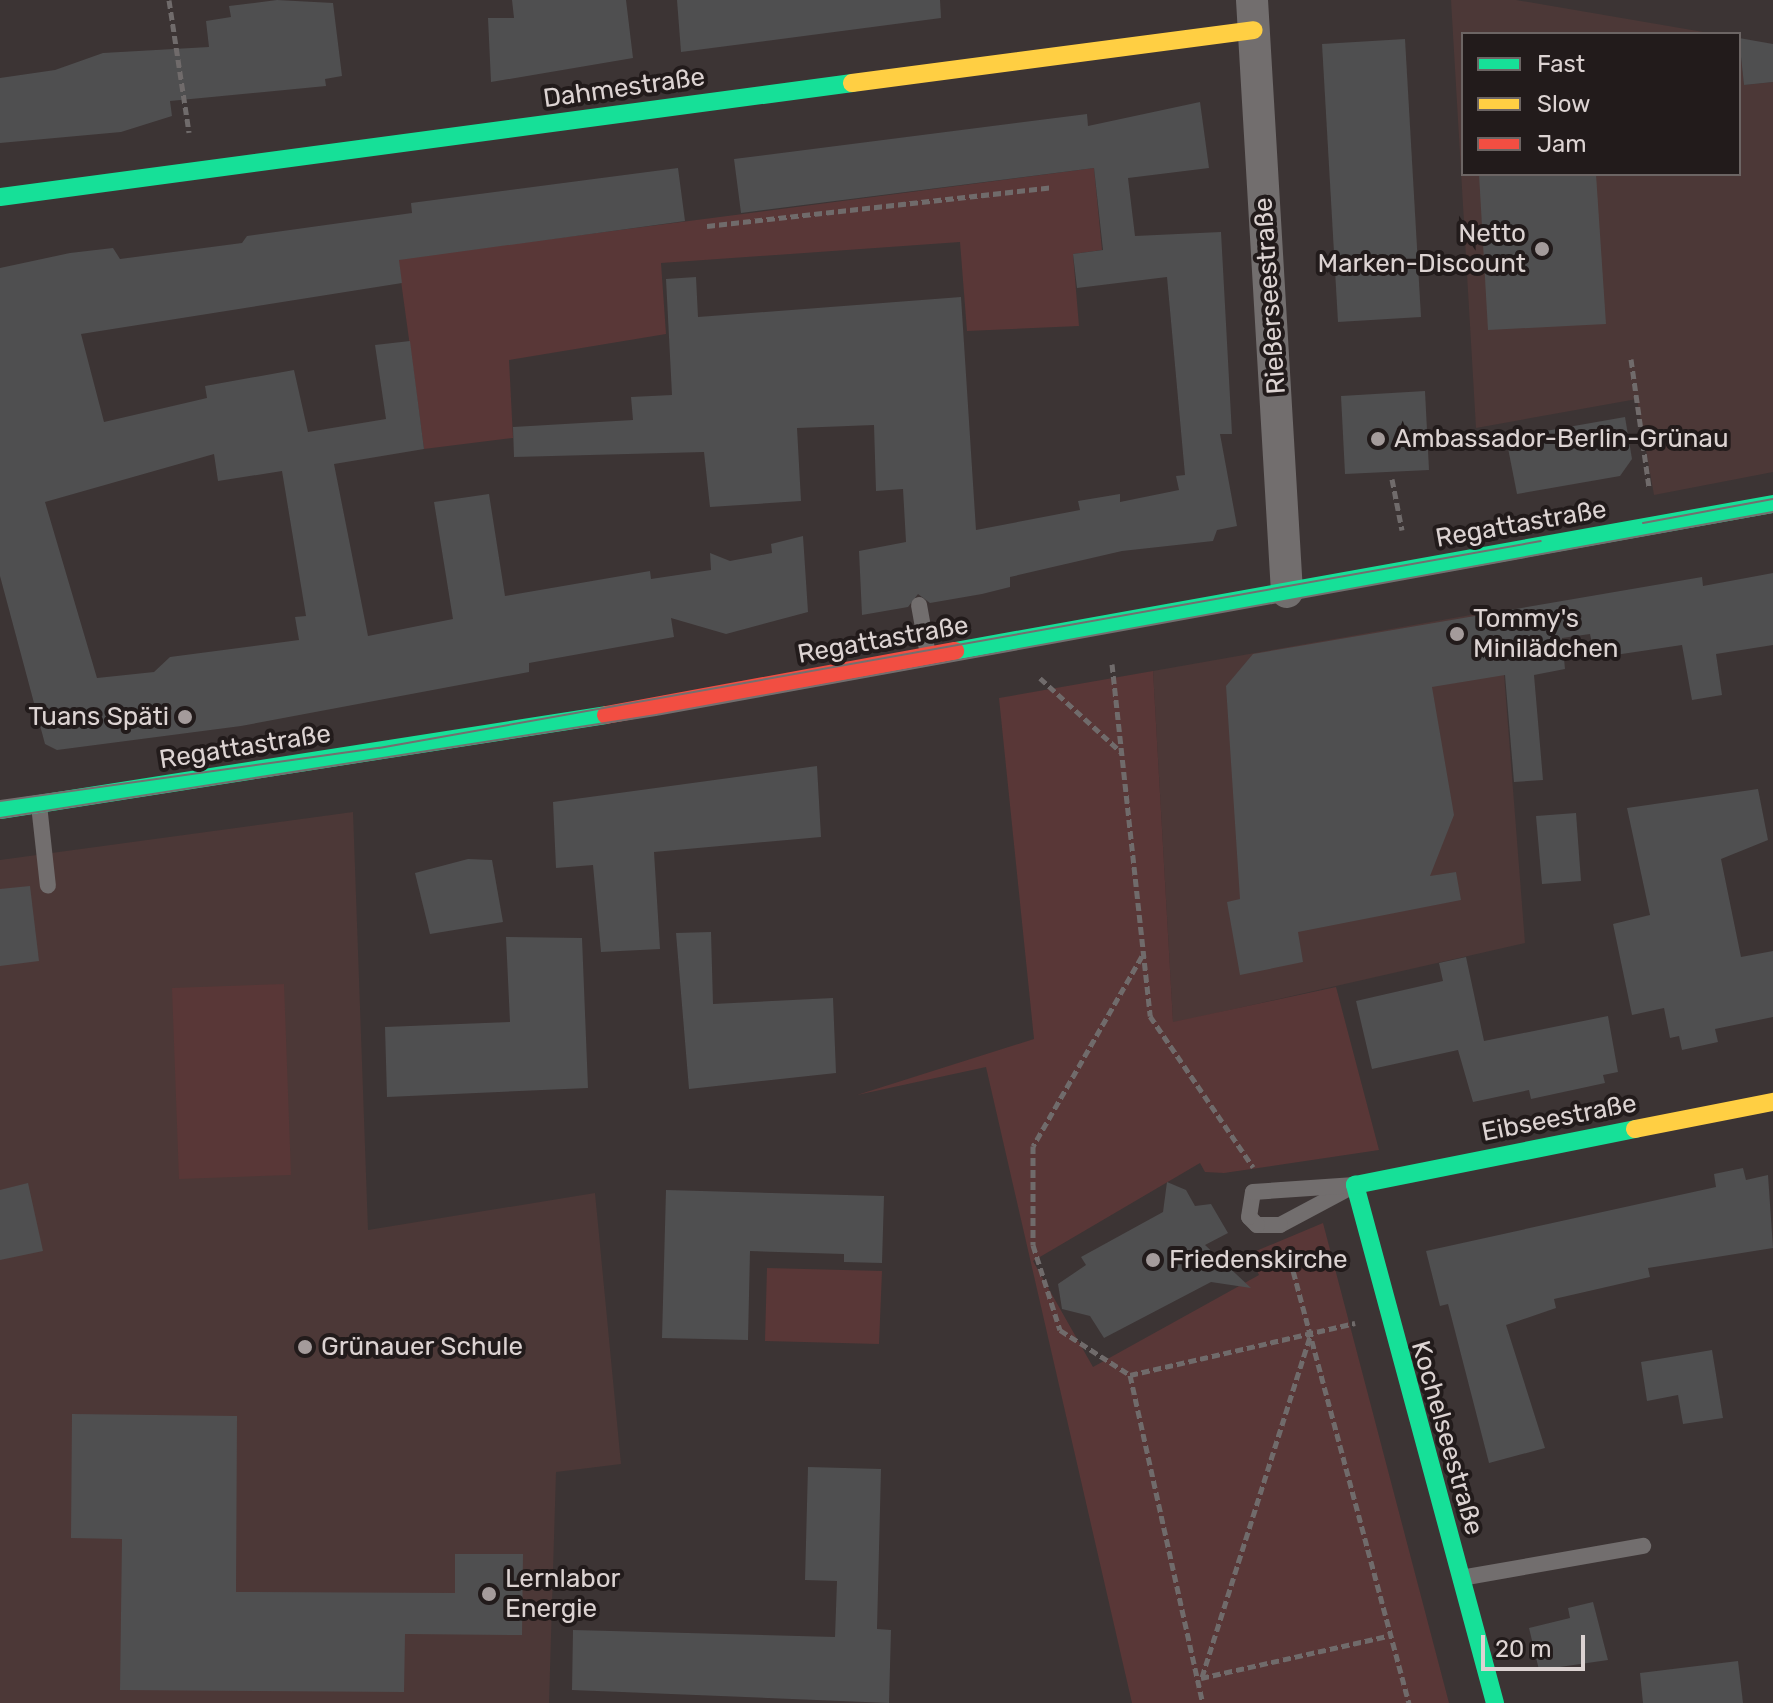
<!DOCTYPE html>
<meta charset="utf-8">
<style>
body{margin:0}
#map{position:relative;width:1773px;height:1703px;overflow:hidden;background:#3c3434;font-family:Rubik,sans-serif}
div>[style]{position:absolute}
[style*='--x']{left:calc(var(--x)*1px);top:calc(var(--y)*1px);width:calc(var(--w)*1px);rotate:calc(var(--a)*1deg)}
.built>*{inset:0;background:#4c3837}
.green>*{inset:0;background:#593737}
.building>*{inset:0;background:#4f4f50}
.path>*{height:5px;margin-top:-2.5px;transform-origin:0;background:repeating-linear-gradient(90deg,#706b6b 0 8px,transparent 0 12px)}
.lane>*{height:16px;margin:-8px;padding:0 8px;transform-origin:8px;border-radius:8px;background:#726e6e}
.street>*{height:32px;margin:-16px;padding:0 16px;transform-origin:16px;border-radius:16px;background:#726e6e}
.fast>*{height:18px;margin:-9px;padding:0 9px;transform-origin:9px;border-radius:9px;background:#16e098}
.slow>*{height:18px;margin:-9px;padding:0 9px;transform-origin:9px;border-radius:9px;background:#ffcf43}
.jam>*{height:18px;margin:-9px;padding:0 9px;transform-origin:9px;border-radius:9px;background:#f24e42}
.tram>*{height:2px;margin:-1px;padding:0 1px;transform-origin:1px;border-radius:1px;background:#736f6f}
.dots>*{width:22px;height:22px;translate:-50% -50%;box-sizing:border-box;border:4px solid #221b1b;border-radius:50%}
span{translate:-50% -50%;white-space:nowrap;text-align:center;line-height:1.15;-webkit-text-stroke:8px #221b1b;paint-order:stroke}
.street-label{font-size:26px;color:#dcd3d2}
.poi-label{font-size:26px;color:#dcd3d2}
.right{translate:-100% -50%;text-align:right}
.left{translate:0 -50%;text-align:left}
.legend{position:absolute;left:1461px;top:32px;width:280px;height:144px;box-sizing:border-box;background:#221b1b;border:2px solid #6c6564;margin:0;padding:10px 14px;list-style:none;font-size:24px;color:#dcd3d2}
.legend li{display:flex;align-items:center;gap:16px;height:40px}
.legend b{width:40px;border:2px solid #6c6564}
.scale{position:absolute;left:1481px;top:1635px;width:104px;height:36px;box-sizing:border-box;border:4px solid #dcd3d2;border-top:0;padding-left:10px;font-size:24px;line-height:28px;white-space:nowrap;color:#dcd3d2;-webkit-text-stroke:6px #221b1b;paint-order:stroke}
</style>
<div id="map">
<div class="built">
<div style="clip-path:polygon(1451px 0,1516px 0,1715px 34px,1463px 34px,1463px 174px,1739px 174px,1739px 38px,1744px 85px,1773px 82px,1773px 472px,1654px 495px,1637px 399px,1476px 428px)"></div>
<div style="clip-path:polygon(1499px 610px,1525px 943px,1173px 1023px,1153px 671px)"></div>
<div style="clip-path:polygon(353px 812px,368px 1230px,595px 1193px,621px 1464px,556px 1472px,549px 1703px,0 1703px,0 860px)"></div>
</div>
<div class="green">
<div style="clip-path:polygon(1094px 168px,1102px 250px,1073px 254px,1079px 326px,967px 331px,960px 242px,661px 263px,666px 334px,509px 360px,513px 438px,424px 449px,398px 259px)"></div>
<div style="clip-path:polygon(1153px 671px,1173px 1022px,1336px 987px,1379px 1150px,1224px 1173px,1205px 1172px,1200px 1163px,1033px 1261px,1093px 1367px,1259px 1275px,1249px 1254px,1323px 1223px,1449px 1703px,1132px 1703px,986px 1067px,857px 1095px,1034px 1039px,999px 698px)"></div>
<div style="clip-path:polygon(284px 984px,291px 1175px,179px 1179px,172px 988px)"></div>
<div style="clip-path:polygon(767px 1268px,882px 1271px,879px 1344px,765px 1341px)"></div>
</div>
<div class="building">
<div style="clip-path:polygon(277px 0,333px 3px,342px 76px,325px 79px,326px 86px,170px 101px,172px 116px,121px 132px,0 143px,0 78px,55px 70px,103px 53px,209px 47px,206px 21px,231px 17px,229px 6px)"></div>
<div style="clip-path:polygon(512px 0,626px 0,633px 58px,491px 82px,488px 18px,514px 18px)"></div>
<div style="clip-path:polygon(677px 0,940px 0,941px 18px,681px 52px)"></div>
<div style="clip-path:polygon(1739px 38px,1773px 44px,1773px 82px,1744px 85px)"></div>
<div style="clip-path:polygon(1405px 39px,1421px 317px,1338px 322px,1322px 44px)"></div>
<div style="clip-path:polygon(1200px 102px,1209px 168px,1128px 178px,1135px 236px,1221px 232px,1232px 434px,1220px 434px,1237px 526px,1217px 530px,1213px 541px,1122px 551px,1010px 577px,1010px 587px,982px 594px,930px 603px,918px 594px,908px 607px,862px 615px,859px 551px,906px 542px,903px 489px,876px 491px,874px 425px,797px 428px,801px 501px,710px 507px,704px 452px,514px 457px,513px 427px,633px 420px,631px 397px,672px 395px,666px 279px,696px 277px,698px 317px,961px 297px,976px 530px,1080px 510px,1078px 501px,1120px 494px,1120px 502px,1179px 490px,1176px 476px,1185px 475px,1167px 277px,1077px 288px,1073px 254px,1103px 250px,1094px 168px,741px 213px,734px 159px,1087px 114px,1088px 126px)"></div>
<div style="clip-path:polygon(evenodd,678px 168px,685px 221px,399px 260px,402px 283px,81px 334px,104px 422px,207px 398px,205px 386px,294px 370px,308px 432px,386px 419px,375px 345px,410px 341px,424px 449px,334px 464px,368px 636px,453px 619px,434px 502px,489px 494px,505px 596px,650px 571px,651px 579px,711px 570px,710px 553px,730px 561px,772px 553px,771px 544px,803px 536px,808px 612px,726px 634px,671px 618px,674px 637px,529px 663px,529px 672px,241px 726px,57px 750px,45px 744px,0 576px,0 268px,70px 253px,113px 248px,120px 259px,242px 243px,247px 236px,412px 213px,411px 203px,678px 168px,214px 454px,218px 481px,282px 471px,306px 616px,295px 617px,299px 640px,170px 657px,154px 672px,97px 678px,45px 502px,214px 454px)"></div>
<div style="clip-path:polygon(1479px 174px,1596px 174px,1606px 324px,1488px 330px)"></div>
<div style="clip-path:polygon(1425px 391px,1429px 470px,1345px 474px,1341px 396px)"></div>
<div style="clip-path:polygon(1625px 417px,1632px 459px,1620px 476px,1517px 494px,1506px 438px)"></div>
<div style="clip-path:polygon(1773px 573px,1773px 645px,1716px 654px,1722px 695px,1692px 700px,1682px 645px,1595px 658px,1590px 634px,1562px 638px,1565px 669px,1534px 675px,1543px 780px,1514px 782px,1505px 675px,1432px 687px,1454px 815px,1430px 876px,1456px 872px,1461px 900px,1298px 932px,1303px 962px,1240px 975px,1227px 902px,1240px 899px,1226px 686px,1253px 654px,1702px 577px,1703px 586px)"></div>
<div style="clip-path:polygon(817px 766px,821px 837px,654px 852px,660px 949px,601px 952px,593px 865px,556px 868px,553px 802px)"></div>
<div style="clip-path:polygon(1758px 789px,1768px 840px,1721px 859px,1741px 957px,1773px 951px,1773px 1017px,1715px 1029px,1718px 1042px,1682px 1050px,1679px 1036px,1670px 1038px,1664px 1008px,1632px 1015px,1613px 924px,1650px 915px,1627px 808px)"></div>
<div style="clip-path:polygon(1576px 813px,1581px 881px,1542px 884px,1536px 816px)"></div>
<div style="clip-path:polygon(468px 859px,492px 860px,503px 922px,430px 934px,415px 873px)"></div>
<div style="clip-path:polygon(30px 886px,39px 961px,0 966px,0 889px)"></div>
<div style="clip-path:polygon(711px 932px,713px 1004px,833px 998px,836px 1073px,689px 1089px,676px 933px)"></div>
<div style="clip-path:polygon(506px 937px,582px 938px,588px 1088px,387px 1097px,385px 1027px,510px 1022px)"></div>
<div style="clip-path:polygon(1466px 957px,1484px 1041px,1608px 1016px,1618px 1072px,1603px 1075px,1605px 1083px,1531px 1099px,1529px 1090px,1473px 1102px,1458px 1050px,1372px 1069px,1356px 1001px,1443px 981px,1439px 963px)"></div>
<div style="clip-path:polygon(1743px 1168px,1746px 1180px,1768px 1175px,1773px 1248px,1648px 1268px,1650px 1277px,1554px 1299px,1556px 1308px,1506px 1325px,1545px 1448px,1489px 1463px,1448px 1304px,1440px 1306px,1426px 1251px,1716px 1187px,1714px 1174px)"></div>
<div style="clip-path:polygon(1167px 1182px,1186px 1190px,1195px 1206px,1211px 1204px,1228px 1233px,1205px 1245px,1251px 1288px,1211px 1282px,1104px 1338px,1090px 1316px,1062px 1309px,1058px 1284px,1086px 1265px,1081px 1257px,1163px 1212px)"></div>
<div style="clip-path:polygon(28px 1183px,43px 1251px,0 1260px,0 1190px)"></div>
<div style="clip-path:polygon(666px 1190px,884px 1196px,882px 1263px,844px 1262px,844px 1254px,750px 1251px,748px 1340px,662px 1338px)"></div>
<div style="clip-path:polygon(1712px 1350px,1723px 1418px,1683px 1424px,1678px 1395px,1647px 1401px,1641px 1362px)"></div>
<div style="clip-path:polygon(72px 1414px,237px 1416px,236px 1592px,455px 1593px,455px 1554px,523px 1554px,522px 1635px,405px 1634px,404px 1692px,120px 1690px,122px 1539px,71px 1538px)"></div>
<div style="clip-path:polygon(808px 1467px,881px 1469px,877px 1629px,891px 1630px,889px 1703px,572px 1690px,573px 1630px,835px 1637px,837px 1581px,805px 1580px)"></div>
<div style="clip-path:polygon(1593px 1602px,1608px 1660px,1539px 1670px,1529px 1628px,1570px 1618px,1568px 1608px)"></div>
<div style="clip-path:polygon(1738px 1661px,1743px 1703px,1643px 1703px,1640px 1673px)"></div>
</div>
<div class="path">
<div style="--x:169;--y:0;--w:134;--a:81.4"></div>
<div style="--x:707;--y:226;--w:347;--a:-6.4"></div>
<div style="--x:1631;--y:359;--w:129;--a:82"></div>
<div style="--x:1392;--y:479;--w:52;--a:78.9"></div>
<div style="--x:1112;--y:664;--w:354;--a:83.8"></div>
<div style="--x:1150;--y:1016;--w:183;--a:55.7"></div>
<div style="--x:1040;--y:678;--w:110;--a:42.4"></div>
<div style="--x:1142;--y:956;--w:219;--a:119.8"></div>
<div style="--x:1033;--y:1146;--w:99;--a:90"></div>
<div style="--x:1033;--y:1245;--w:89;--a:72.4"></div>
<div style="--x:1060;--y:1330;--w:83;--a:32.7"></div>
<div style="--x:1130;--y:1375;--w:336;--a:77.5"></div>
<div style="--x:1287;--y:1248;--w:471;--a:75"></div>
<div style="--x:1130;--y:1375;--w:231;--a:-13"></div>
<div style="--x:1202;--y:1677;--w:358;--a:-72.4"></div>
<div style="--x:1201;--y:1678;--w:191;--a:-12.7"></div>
</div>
<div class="lane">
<div style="--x:919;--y:605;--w:51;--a:79.8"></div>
<div style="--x:39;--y:805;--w:81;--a:83.7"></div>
<div style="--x:1355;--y:1185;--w:85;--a:151.9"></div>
<div style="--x:1280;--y:1225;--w:23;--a:180"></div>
<div style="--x:1257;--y:1225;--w:11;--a:-135"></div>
<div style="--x:1249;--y:1217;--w:25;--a:-81"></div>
<div style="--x:1253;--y:1192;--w:102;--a:-3.9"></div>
<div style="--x:1461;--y:1578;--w:185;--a:-10"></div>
</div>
<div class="street">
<div style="--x:1252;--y:0;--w:593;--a:86.62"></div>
</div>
<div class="fast">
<div style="--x:0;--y:197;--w:860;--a:-7.62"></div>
<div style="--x:955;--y:651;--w:831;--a:-10.19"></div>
<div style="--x:0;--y:810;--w:613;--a:-8.91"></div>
<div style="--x:1495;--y:1703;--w:537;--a:-105.12"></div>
<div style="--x:1355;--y:1185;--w:286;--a:-11.3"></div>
</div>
<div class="slow">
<div style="--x:852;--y:83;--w:405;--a:-7.5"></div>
<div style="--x:1635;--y:1129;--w:141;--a:-11.1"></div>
</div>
<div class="jam">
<div style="--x:606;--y:715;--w:355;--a:-10.4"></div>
</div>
<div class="tram">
<div style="--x:1643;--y:523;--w:132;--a:-10.5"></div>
<div style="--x:0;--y:801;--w:383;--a:-8"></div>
<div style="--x:379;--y:748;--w:1180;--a:-10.1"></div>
<div style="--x:0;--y:818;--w:664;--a:-8.92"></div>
<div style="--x:656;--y:715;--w:1135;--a:-10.3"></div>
</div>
<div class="dots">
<div style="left:1542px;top:249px;background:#a49b9b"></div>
<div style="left:1378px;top:439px;background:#a49b9b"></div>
<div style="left:1457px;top:634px;background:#a49b9b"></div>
<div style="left:185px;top:717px;background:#a49b9b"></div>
<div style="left:1153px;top:1260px;background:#a49b9b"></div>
<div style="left:305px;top:1347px;background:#a49b9b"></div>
<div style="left:489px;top:1594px;background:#a49b9b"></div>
</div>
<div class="street-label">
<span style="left:624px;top:88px;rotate:-8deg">Dahmestraße</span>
<span style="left:1270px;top:296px;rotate:-94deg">Rießerseestraße</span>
<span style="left:1521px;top:524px;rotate:-10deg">Regattastraße</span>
<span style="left:883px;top:640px;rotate:-10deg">Regattastraße</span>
<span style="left:245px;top:747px;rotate:-9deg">Regattastraße</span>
<span style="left:1559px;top:1118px;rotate:-11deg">Eibseestraße</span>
<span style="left:1447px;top:1438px;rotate:74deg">Kochelseestraße</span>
</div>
<div class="poi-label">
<span class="right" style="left:1526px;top:249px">Netto<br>Marken-Discount</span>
<span class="left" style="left:1394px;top:439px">Ambassador-Berlin-Grünau</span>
<span class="left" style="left:1473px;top:634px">Tommy's<br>Minilädchen</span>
<span class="right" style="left:169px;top:717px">Tuans Späti</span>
<span class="left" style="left:1169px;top:1260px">Friedenskirche</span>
<span class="left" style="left:321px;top:1347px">Grünauer Schule</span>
<span class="left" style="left:505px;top:1594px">Lernlabor<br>Energie</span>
</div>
<ul class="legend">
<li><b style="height:10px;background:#16e098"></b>Fast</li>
<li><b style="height:10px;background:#ffcf43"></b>Slow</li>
<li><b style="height:10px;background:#f24e42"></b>Jam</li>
</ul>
<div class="scale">20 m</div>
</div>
